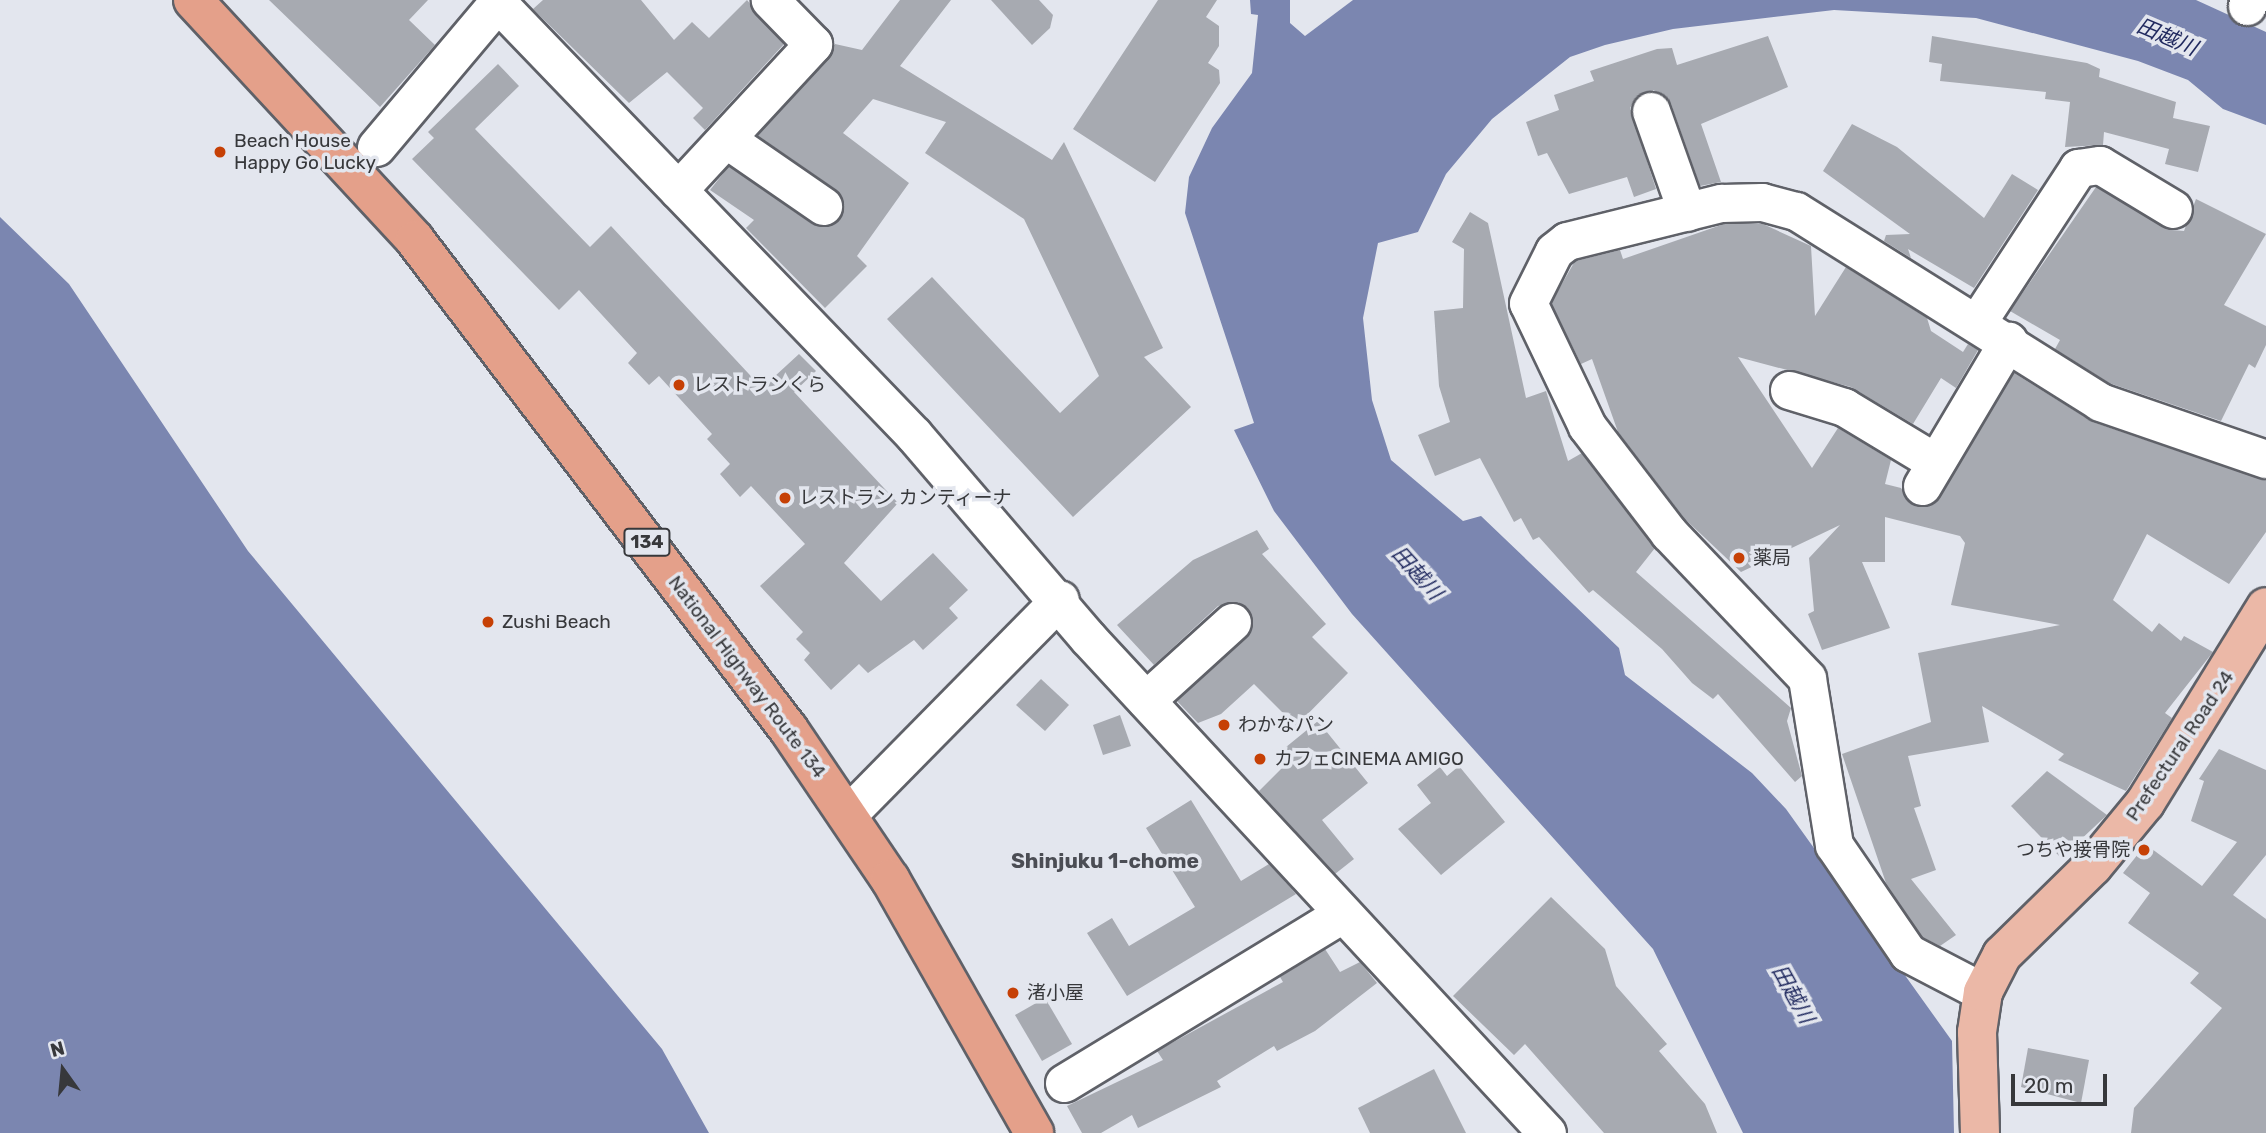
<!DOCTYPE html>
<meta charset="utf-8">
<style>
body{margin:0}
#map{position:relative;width:2266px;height:1133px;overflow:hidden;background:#e3e6ee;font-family:Rubik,"Noto Sans JP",sans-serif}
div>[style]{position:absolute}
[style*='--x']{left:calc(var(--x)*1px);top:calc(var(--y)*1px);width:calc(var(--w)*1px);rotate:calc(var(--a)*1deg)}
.water>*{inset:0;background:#7b86b0}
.building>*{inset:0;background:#a7aab1}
.roads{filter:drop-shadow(2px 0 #5f6168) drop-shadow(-2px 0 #5f6168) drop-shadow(0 2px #5f6168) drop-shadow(0 -2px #5f6168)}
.minor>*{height:37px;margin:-18.5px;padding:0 18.5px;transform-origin:18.5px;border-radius:18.5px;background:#fff}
.primary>*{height:38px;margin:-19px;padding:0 19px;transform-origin:19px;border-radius:19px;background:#ebb8a7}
.trunk>*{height:38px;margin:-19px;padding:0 19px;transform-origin:19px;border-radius:19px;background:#e4a08a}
.dots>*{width:19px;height:19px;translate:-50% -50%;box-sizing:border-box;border:4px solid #e3e6ee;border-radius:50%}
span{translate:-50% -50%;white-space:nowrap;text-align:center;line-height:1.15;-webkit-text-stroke:7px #e3e6ee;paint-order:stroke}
.shield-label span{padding:2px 5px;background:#e3e6ee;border:2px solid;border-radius:5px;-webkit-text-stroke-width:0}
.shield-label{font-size:18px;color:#37383b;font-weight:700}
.poi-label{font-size:19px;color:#37383b}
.left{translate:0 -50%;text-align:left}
.right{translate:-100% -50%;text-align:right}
.street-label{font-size:19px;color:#37383b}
.water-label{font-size:21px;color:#212a5f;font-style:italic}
.neighbourhood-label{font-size:21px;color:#4b4d54;font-weight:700}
.north{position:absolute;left:28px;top:1035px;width:70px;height:70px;-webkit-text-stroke:5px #e3e6ee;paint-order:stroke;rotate:345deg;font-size:19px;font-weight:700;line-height:28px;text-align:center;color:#37383b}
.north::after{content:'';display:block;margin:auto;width:24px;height:32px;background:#37383b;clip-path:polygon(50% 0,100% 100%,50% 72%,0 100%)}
.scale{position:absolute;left:2011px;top:1074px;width:96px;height:32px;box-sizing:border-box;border:4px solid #37383b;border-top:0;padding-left:9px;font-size:21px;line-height:24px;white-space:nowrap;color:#37383b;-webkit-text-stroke:5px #e3e6ee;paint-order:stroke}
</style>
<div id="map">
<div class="water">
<div style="clip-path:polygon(1250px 0,1290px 0,1290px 23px,1305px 36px,1353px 0,2196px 0,2266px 32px,2266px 125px,2223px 109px,2188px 80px,2138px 61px,1976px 18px,1834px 10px,1673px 29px,1605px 45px,1570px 57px,1492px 119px,1446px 174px,1418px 232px,1378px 243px,1363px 318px,1372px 400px,1391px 460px,1463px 521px,1481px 516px,1619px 648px,1625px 675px,1752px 773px,1786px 809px,1952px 1041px,1954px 1133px,1743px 1133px,1653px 949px,1352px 614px,1274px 511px,1234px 430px,1254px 423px,1185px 213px,1189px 177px,1212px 128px,1252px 73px,1258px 15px,1251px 14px)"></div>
<div style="clip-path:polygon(0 217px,69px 284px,248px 551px,662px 1049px,709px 1133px,0 1133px)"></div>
</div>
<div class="building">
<div style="clip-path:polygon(269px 0,428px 0,409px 20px,435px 45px,380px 107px)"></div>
<div style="clip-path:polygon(543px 0,641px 0,674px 40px,692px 22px,709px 38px,747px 0,784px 44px,705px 130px,693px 118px,703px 108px,667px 72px,629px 103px,533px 9px)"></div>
<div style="clip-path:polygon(900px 0,951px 0,900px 66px,1052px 160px,1064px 142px,1163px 348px,1144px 357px,1191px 407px,1073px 517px,887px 319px,932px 277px,1060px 413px,1099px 376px,1024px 219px,925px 153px,946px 122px,873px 99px,843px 133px,909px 183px,857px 256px,867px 266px,825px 308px,746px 228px,754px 220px,710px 190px,729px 166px,812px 224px,822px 227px,840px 218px,844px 207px,835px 189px,757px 135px,835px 44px,862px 50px)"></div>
<div style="clip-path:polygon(991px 0,1039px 0,1053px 15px,1050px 28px,1032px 45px)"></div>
<div style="clip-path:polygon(1158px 0,1217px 0,1206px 17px,1219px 26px,1219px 46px,1208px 63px,1219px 70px,1220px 83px,1155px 182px,1073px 129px)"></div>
<div style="clip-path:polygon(1768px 36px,1788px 87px,1701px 124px,1721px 182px,1700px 186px,1671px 104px,1654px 90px,1636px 97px,1630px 108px,1656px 189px,1634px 197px,1627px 177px,1569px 194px,1547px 153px,1538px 156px,1526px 122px,1559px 110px,1554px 95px,1594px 81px,1590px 71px,1657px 49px,1672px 48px,1677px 65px)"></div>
<div style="clip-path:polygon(1932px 36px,2087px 63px,2100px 69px,2099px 77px,2176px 102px,2173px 118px,2210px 126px,2198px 172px,2165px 164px,2169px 149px,2104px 132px,2103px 145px,2065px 147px,2070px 102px,2045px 99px,2046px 92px,1940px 81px,1942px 64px,1929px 62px)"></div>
<div style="clip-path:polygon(498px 64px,519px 86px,475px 129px,590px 247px,611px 226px,762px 388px,799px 354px,816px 371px,794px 392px,898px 503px,844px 563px,881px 601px,933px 553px,968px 590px,949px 608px,958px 618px,923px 650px,914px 640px,868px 673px,859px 664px,831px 690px,804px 660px,810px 653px,796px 639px,803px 632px,760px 586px,805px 544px,751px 486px,740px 497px,720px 474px,730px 464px,707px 439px,712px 434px,659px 376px,649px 385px,628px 363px,637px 353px,579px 290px,559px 310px,412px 159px,434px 138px,428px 132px)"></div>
<div style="clip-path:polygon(1852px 124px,1897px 147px,1984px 218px,2012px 174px,2038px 190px,1974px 288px,1908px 249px,1911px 258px,1884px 241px,1886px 235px,1910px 234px,1823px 171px)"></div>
<div style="clip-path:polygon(2096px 187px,2172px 230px,2184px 231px,2196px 199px,2266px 234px,2224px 305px,2266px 326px,2266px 345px,2255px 368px,2249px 364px,2221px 421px,2109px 383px,2055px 349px,2060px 340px,2010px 311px)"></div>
<div style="clip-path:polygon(1470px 212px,1488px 223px,1526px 398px,1546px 391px,1568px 461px,1582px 453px,1655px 548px,1636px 572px,1791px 708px,1787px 721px,1802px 776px,1795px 782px,1718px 694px,1713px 699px,1692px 683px,1662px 649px,1593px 590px,1589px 593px,1539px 537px,1533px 540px,1521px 518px,1514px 522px,1480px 458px,1435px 476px,1418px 435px,1450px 422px,1439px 386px,1434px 311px,1463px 308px,1464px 249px,1452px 242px)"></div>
<div style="clip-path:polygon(1724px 224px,1763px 224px,1811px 246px,1815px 316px,1846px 267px,1927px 318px,1931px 331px,1963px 352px,1968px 344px,1978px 350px,1956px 388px,1941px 378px,1913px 424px,1851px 387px,1738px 357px,1812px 468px,1838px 428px,1891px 460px,1885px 484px,1901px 488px,1912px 504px,1932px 505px,2014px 373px,2093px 422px,2266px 481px,2266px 532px,2229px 584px,2147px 534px,2113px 600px,2152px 632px,2159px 623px,2181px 641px,2184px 636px,2213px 652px,2165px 713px,2172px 718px,2126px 791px,2058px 760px,2064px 754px,1982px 706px,1989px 742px,1908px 756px,1921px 806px,1914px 808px,1936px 870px,1911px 879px,1956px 935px,1940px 946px,1922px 937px,1886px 883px,1842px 754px,1931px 722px,1918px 653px,2060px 625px,1951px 605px,1965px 543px,1960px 536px,1885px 517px,1885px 562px,1862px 562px,1890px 628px,1822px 650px,1808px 614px,1814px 611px,1809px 558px,1840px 525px,1741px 572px,1685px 519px,1618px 432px,1592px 359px,1581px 364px,1551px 303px,1575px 261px,1620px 250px,1623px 259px)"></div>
<div style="clip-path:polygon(1257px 530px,1269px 549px,1262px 554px,1326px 624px,1312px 637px,1348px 673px,1296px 726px,1254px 684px,1221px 714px,1198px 723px,1177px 701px,1247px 637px,1252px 628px,1248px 608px,1238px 602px,1218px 606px,1154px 665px,1117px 625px,1193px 560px)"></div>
<div style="clip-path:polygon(1041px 679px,1069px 705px,1045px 731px,1016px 705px)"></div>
<div style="clip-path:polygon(1120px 715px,1131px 746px,1103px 755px,1093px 725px)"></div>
<div style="clip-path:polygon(1318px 721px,1368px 783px,1322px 820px,1354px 859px,1335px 874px,1259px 791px,1284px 766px,1275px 756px)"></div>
<div style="clip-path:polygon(2219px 749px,2266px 770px,2266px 855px,2233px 895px,2266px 919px,2266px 1133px,2131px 1133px,2134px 1108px,2222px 1008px,2190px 983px,2199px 973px,2128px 923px,2150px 893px,2123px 873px,2142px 849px,2152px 849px,2202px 886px,2237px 842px,2191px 821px,2204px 781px,2199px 779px)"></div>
<div style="clip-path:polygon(1459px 766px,1505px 822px,1441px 875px,1398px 829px,1431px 803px,1417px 785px,1440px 767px,1447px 776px)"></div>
<div style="clip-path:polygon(2047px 771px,2107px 815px,2061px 858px,2011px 806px)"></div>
<div style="clip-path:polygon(1191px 800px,1241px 881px,1269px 864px,1296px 894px,1127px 996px,1087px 933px,1112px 918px,1129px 946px,1195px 907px,1146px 828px)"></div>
<div style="clip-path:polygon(1551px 897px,1605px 949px,1616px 986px,1667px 1044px,1659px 1051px,1705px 1104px,1717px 1133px,1604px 1133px,1525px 1044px,1514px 1055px,1453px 996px)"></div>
<div style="clip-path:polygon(1325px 949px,1340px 972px,1360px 962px,1377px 983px,1315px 1031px,1277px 1051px,1274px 1046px,1217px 1081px,1221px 1087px,1138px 1128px,1132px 1115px,1101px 1133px,1082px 1133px,1067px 1106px,1163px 1060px,1157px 1051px,1283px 982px,1280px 977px)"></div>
<div style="clip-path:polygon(1045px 998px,1072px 1044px,1042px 1061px,1015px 1015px)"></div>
<div style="clip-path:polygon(2028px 1048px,2089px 1060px,2081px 1103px,2021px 1087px)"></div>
<div style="clip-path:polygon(1434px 1069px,1466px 1133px,1370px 1133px,1358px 1108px)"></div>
</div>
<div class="roads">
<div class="minor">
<div style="--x:495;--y:0;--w:604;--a:46.07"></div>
<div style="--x:914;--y:435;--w:267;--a:49.4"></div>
<div style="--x:1088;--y:638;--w:675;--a:47.16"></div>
<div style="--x:2247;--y:6;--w:6;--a:-72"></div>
<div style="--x:1651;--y:111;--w:107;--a:70.4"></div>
<div style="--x:726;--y:139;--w:118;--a:34.6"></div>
<div style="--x:376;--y:147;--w:192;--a:-49.9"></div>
<div style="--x:678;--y:190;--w:199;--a:-47.2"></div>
<div style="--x:813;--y:44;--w:62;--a:-134.3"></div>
<div style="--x:1978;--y:321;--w:183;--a:-56.8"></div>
<div style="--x:2078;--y:168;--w:22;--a:-8"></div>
<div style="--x:2100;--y:165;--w:85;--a:31.1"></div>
<div style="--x:1789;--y:390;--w:58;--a:17.2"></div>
<div style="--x:1844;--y:407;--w:106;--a:31.1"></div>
<div style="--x:1922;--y:486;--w:169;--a:-59.3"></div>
<div style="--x:1146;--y:700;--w:116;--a:-42.2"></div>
<div style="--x:847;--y:815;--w:303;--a:-45.4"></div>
<div style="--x:1983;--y:992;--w:85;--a:-152.5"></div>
<div style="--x:1908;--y:953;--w:131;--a:-124.4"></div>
<div style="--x:1834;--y:845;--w:169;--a:-99.2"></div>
<div style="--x:1807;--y:678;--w:200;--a:-133.6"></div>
<div style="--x:1669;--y:533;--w:135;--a:-127.5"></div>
<div style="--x:1587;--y:426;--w:136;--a:-115.6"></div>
<div style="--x:1528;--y:303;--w:58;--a:-63.4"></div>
<div style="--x:1554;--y:251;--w:16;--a:-38"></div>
<div style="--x:1567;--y:241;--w:159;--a:-13.9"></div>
<div style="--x:1721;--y:203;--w:41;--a:-1.4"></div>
<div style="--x:1762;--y:202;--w:35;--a:15"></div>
<div style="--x:1796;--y:211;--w:359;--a:32.1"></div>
<div style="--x:2100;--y:402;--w:176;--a:19"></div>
<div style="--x:1064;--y:1083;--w:325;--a:-31.3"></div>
</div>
<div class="primary">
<div style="--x:1980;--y:1133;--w:101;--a:-91.7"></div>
<div style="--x:1977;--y:1032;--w:40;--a:-81.5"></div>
<div style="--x:1983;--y:992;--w:42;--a:-62.8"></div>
<div style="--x:2002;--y:955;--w:127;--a:-44.4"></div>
<div style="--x:2093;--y:866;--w:82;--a:-50.5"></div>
<div style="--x:2145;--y:803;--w:230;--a:-58.3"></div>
</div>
<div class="trunk">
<div style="--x:193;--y:0;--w:327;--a:47.2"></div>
<div style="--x:415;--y:240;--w:616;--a:52.65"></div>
<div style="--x:789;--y:730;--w:180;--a:55.9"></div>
<div style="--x:890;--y:879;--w:292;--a:60.4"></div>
</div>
</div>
<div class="dots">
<div style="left:220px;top:152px;background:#c64005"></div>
<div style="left:679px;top:385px;background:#c64005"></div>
<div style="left:785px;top:498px;background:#c64005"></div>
<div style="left:1739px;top:558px;background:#c64005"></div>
<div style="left:488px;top:622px;background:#c64005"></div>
<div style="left:1224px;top:725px;background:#c64005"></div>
<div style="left:1260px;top:759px;background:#c64005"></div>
<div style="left:2144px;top:850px;background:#c64005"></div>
<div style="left:1013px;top:993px;background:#c64005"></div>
</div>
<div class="shield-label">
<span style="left:647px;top:542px">134</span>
</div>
<div class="poi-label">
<span class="left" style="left:234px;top:152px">Beach House<br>Happy Go Lucky</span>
<span class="left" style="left:693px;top:385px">レストランくら</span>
<span class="left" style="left:799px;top:498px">レストラン カンティーナ</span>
<span class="left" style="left:1753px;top:558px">薬局</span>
<span class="left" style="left:502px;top:622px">Zushi Beach</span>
<span class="left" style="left:1238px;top:725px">わかなパン</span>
<span class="left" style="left:1274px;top:759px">カフェCINEMA AMIGO</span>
<span class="right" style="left:2130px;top:850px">つちや接骨院</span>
<span class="left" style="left:1027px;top:993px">渚小屋</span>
</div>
<div class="street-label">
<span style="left:747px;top:677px;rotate:53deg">National Highway Route 134</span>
<span style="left:2180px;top:746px;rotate:-56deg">Prefectural Road 24</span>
</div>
<div class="water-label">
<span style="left:2167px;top:37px;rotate:23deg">田越川</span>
<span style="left:1417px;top:573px;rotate:48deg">田越川</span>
<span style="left:1793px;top:994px;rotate:61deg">田越川</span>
</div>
<div class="neighbourhood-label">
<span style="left:1105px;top:861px">Shinjuku 1-chome</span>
</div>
<div class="north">N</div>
<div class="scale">20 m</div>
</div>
